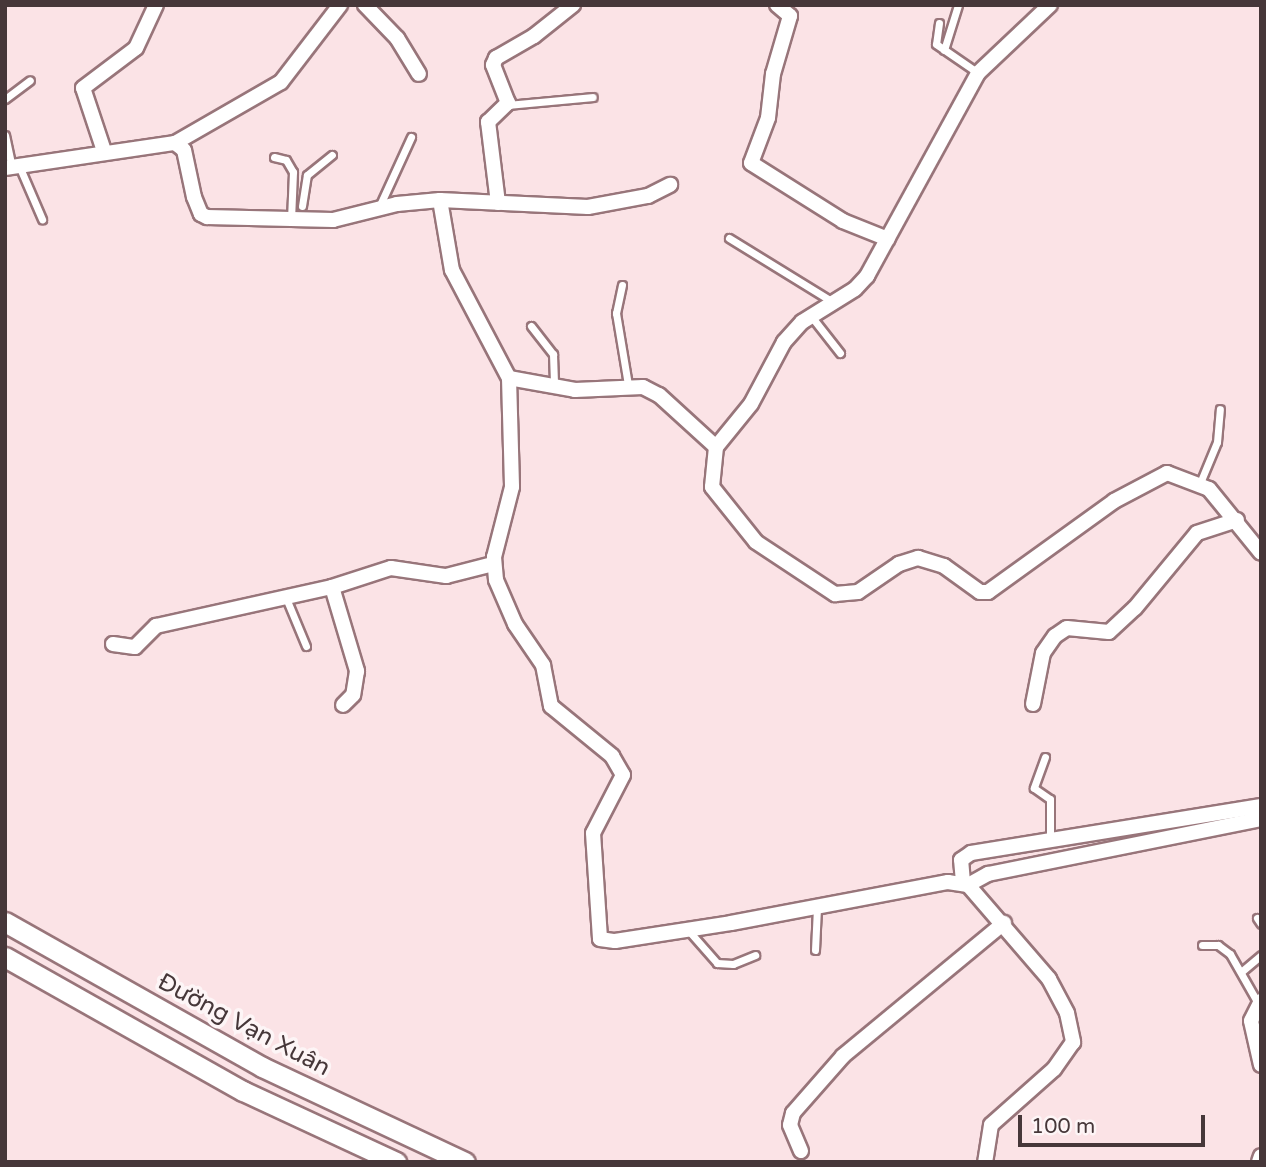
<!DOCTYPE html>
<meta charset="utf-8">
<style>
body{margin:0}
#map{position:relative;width:1266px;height:1167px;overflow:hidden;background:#fbe3e6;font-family:"Varela Round",sans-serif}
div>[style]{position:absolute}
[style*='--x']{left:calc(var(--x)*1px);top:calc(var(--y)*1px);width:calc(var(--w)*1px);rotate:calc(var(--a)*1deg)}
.roads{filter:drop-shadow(2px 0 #98757a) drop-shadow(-2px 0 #98757a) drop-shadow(0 2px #98757a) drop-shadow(0 -2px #98757a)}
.service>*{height:7px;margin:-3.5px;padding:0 3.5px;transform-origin:3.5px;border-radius:3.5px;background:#fff}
.minor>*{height:14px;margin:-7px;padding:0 7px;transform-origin:7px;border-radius:7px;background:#fff}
.secondary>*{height:19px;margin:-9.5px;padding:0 9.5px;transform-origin:9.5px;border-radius:9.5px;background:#fff}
span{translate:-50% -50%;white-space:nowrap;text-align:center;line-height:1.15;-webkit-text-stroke:7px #fdf5f6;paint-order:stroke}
.street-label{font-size:24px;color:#463739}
.frame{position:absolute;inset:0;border:7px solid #463739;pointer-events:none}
.scale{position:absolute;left:1018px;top:1115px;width:187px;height:32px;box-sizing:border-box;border:4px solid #463739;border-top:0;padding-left:9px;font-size:21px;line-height:24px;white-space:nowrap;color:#463739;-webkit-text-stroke:5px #fdf5f6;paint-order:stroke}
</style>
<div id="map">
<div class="roads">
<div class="service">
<div style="--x:939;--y:23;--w:21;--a:98"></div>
<div style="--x:936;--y:44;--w:51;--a:34.6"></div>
<div style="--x:944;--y:50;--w:47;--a:-72.7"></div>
<div style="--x:5;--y:99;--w:31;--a:-37"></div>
<div style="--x:508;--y:105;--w:85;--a:-5.4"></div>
<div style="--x:5;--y:135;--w:33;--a:78"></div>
<div style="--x:274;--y:157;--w:12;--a:14"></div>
<div style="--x:286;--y:160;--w:14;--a:60"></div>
<div style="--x:293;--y:172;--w:48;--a:92.4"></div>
<div style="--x:20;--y:168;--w:56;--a:66.7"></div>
<div style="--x:302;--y:206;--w:31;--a:-81"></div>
<div style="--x:307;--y:175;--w:32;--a:-39"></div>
<div style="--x:379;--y:207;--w:77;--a:-65.4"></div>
<div style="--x:729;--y:238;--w:122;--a:31.6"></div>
<div style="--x:622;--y:285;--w:29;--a:102"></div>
<div style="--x:616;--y:313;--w:73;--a:80.5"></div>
<div style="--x:811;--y:316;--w:47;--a:51.9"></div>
<div style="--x:531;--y:326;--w:36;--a:52"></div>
<div style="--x:553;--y:354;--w:33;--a:88"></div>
<div style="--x:1200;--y:483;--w:44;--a:-67.5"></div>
<div style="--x:1217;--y:442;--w:33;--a:-85"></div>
<div style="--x:286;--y:598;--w:52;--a:67.4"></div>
<div style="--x:1045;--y:757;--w:33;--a:110"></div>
<div style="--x:1034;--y:788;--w:19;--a:35"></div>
<div style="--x:1050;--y:799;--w:40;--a:90"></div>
<div style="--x:1257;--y:918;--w:7;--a:56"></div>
<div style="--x:688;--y:930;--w:44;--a:48.7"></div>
<div style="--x:717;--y:963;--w:16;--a:4"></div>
<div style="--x:733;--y:964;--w:24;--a:-22"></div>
<div style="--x:1202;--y:945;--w:16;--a:0"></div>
<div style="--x:1218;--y:945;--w:15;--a:37"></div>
<div style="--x:1230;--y:954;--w:56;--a:60.3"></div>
<div style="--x:815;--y:950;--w:42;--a:-87.3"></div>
<div style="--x:1241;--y:972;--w:26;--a:-40"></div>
</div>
<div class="minor">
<div style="--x:365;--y:5;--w:46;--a:45.9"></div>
<div style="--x:397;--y:38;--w:42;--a:58.6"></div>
<div style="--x:777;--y:5;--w:17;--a:40"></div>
<div style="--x:790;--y:16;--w:60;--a:106.3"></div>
<div style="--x:773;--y:74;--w:44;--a:96.5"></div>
<div style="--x:768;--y:118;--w:48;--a:110.7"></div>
<div style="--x:751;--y:163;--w:109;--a:32.2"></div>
<div style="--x:843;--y:221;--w:48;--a:21.8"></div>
<div style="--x:175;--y:143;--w:122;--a:-29.9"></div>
<div style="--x:281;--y:82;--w:97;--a:-52.5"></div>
<div style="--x:104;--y:151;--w:66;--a:-108.4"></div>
<div style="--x:83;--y:88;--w:66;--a:-37"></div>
<div style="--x:136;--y:48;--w:47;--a:-65.1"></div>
<div style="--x:5;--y:168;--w:172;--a:-8.4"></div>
<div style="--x:175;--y:143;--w:11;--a:38"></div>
<div style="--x:184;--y:150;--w:48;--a:78"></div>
<div style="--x:194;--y:197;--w:18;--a:68"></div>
<div style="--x:201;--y:214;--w:7;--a:27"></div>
<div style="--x:207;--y:217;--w:126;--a:1.4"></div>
<div style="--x:333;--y:220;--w:66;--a:-14"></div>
<div style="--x:397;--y:204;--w:43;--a:-5.3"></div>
<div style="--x:440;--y:200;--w:71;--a:80.3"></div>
<div style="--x:452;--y:270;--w:122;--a:62.2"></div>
<div style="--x:509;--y:378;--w:109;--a:88.4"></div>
<div style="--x:512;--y:487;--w:72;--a:104.4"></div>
<div style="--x:494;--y:557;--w:23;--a:85"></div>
<div style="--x:496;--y:580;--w:48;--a:66.6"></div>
<div style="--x:515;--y:624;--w:50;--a:55.7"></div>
<div style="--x:543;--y:665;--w:42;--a:79"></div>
<div style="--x:551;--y:706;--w:79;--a:39.3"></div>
<div style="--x:612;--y:756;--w:22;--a:60"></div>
<div style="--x:623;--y:775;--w:65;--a:117.3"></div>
<div style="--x:593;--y:833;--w:106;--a:86.2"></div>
<div style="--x:600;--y:939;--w:15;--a:8"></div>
<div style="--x:615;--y:941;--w:117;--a:-8.8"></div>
<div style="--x:731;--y:923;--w:221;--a:-10.7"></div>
<div style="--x:948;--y:882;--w:20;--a:9"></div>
<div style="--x:968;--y:885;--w:124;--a:49.2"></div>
<div style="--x:1049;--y:979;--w:38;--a:62"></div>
<div style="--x:1067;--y:1013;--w:30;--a:78"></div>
<div style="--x:1073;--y:1042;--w:33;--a:125"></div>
<div style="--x:1054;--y:1069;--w:84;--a:138.4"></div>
<div style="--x:991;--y:1125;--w:37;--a:99"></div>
<div style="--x:440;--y:200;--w:148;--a:2.7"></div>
<div style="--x:588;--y:207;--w:61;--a:-10.4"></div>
<div style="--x:648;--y:196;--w:25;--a:-27"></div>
<div style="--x:498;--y:203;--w:82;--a:-97"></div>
<div style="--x:488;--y:122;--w:28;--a:-44"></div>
<div style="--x:508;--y:103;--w:41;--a:-111.5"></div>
<div style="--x:493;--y:65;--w:8;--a:-67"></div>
<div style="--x:496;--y:58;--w:44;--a:-30.1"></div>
<div style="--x:534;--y:36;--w:50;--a:-38.5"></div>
<div style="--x:509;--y:378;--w:67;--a:10.3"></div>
<div style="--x:575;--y:390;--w:68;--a:-2.5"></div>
<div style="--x:643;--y:387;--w:18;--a:27"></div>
<div style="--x:659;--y:395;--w:77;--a:42.4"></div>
<div style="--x:716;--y:447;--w:40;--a:95.7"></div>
<div style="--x:712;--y:487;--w:70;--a:51.3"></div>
<div style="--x:756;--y:542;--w:95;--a:33.4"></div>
<div style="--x:835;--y:594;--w:23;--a:-5"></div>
<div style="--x:858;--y:592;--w:50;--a:-34.3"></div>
<div style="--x:899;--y:564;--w:20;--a:-18"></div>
<div style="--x:918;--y:558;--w:27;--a:17"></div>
<div style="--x:944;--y:566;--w:44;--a:35.8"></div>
<div style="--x:980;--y:592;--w:8;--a:0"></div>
<div style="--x:988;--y:592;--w:155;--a:-35.8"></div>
<div style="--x:1114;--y:501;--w:60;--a:-27.8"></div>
<div style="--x:1167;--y:473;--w:45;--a:20.9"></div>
<div style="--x:1209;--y:489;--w:82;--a:50.9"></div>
<div style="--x:716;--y:447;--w:55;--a:-50.9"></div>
<div style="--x:751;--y:404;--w:70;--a:-62"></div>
<div style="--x:784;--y:342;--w:27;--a:-48"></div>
<div style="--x:802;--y:322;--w:62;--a:-31.9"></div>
<div style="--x:855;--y:289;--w:18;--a:-47"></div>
<div style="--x:867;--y:276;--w:231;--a:-61.3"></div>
<div style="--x:978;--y:73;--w:99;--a:-43.4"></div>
<div style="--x:332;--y:587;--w:88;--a:73.4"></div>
<div style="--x:357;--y:671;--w:24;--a:99"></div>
<div style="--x:353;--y:695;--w:14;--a:135"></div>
<div style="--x:113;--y:644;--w:22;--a:8"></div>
<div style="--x:135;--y:647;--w:30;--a:-45"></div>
<div style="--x:156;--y:626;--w:180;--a:-12.5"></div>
<div style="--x:332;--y:587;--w:62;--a:-17.9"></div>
<div style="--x:391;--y:568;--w:56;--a:8.3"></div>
<div style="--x:446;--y:576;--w:49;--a:-14.3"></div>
<div style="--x:1033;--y:704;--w:52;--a:-78.9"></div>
<div style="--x:1043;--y:653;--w:21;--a:-55"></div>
<div style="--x:1055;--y:636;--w:14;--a:-34"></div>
<div style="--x:1067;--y:628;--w:42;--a:5.4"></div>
<div style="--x:1109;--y:632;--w:35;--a:-43"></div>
<div style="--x:1135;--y:608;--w:97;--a:-50.4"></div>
<div style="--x:1197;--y:533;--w:42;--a:-18"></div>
<div style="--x:963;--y:882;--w:22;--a:-95"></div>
<div style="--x:961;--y:860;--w:12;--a:-35"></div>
<div style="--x:971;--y:853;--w:294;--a:-9.2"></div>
<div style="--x:968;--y:885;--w:23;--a:-29"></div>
<div style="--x:988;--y:874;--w:278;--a:-11.4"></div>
<div style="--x:1261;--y:1001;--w:22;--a:117"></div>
<div style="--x:1251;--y:1021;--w:45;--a:77.2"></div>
<div style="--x:801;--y:1151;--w:28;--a:-113"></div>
<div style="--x:790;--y:1125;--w:12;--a:-76"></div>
<div style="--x:793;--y:1113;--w:76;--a:-48.7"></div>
<div style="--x:843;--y:1056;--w:209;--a:-39.6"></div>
<div style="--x:1259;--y:1162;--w:6;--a:-72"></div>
</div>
<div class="secondary">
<div style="--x:5;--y:922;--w:295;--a:29.4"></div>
<div style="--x:262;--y:1067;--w:224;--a:25.1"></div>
<div style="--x:5;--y:957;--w:273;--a:29.4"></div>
<div style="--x:243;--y:1091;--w:169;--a:24.9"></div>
</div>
</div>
<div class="street-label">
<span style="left:244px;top:1025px;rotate:28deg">Đường Vạn Xuân</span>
</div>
<div class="frame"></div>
<div class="scale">100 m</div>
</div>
